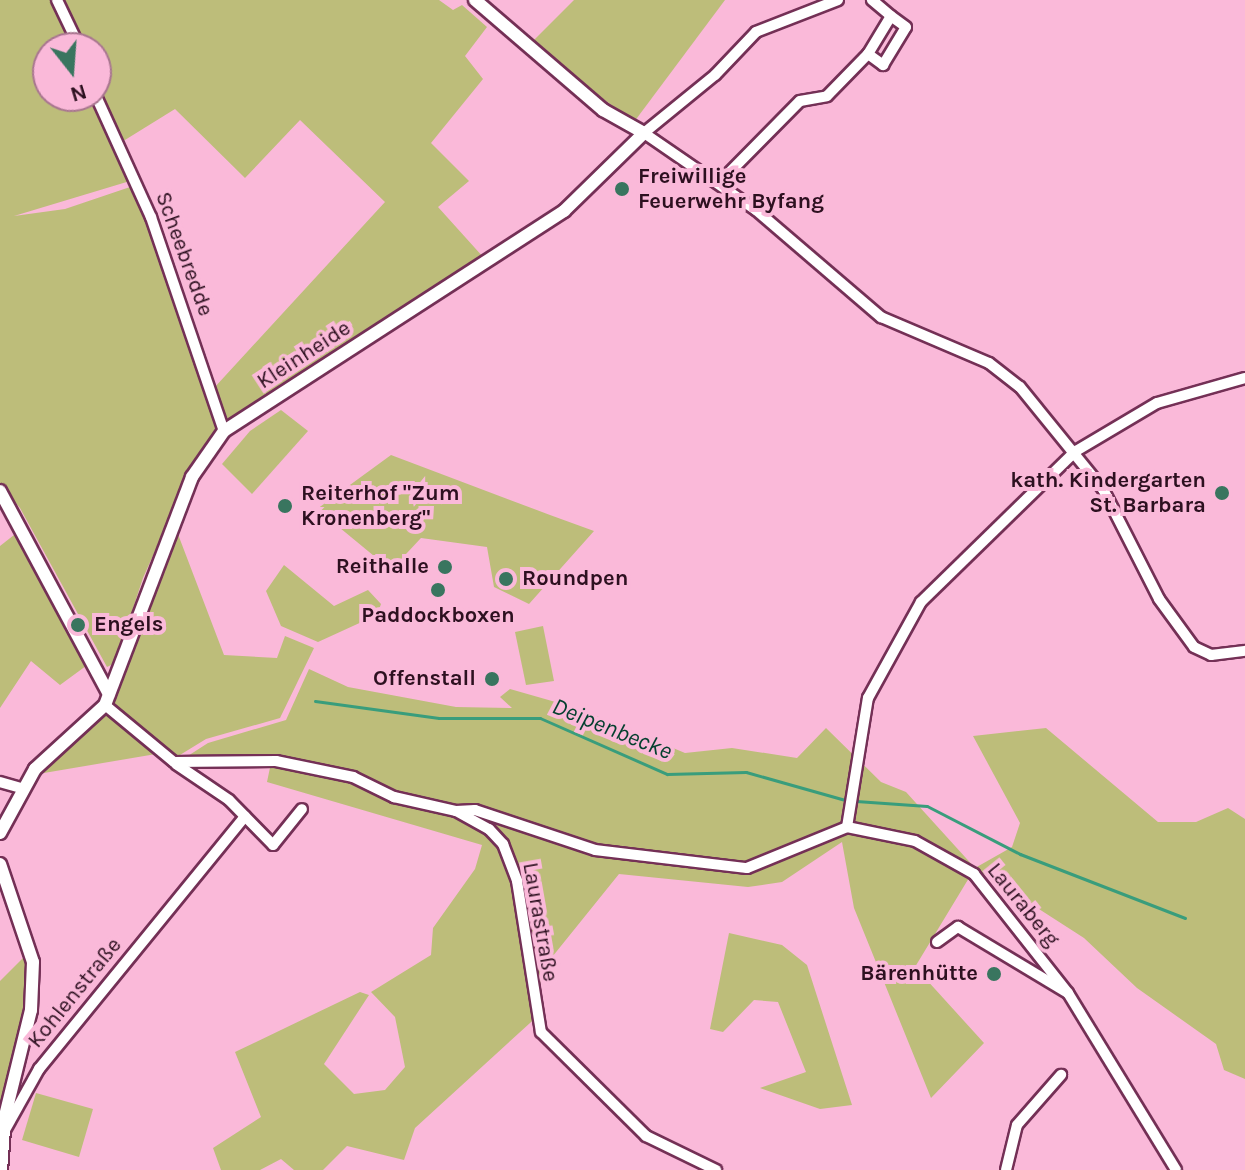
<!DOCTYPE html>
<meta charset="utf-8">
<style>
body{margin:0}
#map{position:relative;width:1245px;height:1170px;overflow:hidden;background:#fab9d9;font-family:Karla,sans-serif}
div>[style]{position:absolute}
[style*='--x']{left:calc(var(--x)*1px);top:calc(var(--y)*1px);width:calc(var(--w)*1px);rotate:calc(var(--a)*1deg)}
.green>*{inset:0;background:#bdbd7a}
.stream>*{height:3px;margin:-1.5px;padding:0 1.5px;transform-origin:1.5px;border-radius:1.5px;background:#399d7c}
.roads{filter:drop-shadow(2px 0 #743056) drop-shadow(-2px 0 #743056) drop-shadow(0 2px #743056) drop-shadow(0 -2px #743056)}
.minor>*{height:10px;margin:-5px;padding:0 5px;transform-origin:5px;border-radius:5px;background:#fff}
.tertiary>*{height:12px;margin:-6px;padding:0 6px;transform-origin:6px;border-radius:6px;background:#fff}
.dots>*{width:22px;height:22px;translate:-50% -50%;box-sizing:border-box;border:4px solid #fab9d9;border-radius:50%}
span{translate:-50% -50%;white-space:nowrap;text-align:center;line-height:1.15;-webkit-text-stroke:8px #fab9d9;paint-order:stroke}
.poi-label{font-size:22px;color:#2d1020;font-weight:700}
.left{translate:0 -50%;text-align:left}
.right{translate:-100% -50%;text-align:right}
.street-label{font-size:22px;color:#2d1020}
.water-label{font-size:24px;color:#033f2e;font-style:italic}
.north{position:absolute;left:32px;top:32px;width:80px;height:80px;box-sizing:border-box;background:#fab9d9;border:2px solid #a8758f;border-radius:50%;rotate:163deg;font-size:22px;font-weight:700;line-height:32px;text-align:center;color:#2d1020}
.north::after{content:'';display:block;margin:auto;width:28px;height:36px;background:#39755f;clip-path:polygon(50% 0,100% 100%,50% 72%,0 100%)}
</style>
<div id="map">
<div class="green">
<div style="clip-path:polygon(evenodd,0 0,439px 0,453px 10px,462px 5px,487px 27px,465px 56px,483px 79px,431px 143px,469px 181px,438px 207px,484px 258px,226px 424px,214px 388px,385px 202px,300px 120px,245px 178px,175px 109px,112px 148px,130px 181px,14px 216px,65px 209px,136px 185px,222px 430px,188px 477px,143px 578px,115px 663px,107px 667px,20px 508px,0 484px,0 0,48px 48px,96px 48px,96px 96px,48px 96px,48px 48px)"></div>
<div style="clip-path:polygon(574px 0,725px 0,634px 122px,530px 44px)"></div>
<div style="clip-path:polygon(281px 410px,308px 431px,252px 494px,222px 464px,250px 431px)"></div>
<div style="clip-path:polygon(391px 455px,550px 515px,594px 531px,529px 604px,494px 587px,487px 547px,421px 538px,391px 570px,317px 509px)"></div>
<div style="clip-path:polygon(176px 529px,224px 655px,277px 658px,285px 636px,314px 648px,280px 718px,206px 739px,175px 758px,111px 701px)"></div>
<div style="clip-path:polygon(14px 535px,23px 541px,90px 663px,60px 685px,31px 661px,0 708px,0 546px)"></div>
<div style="clip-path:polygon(284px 565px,334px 606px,368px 590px,381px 604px,377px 615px,318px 642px,281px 626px,266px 591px)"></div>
<div style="clip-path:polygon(543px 626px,554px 681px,526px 685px,515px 632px)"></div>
<div style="clip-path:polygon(309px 669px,348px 687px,456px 707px,512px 708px,500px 697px,510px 689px,580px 709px,685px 753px,732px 748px,797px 758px,826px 728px,881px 782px,906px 792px,975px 868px,1012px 847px,1020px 823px,973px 736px,1046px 728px,1158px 822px,1196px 822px,1228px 808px,1245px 819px,1245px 1079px,1224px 1070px,1216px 1044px,1137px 988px,1084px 938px,975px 868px,915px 967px,984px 1043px,931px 1098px,854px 908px,842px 842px,782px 882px,748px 887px,619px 874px,540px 972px,541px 1013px,415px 1128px,404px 1160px,347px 1146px,323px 1170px,294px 1170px,281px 1159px,260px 1170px,221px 1170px,213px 1148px,261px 1117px,235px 1052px,360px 992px,369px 995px,324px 1064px,354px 1094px,385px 1090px,405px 1067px,395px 1017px,371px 992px,431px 955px,433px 928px,475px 869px,482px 845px,267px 782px,272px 758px,180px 761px,208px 743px,286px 720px)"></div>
<div style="clip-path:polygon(107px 713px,156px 754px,38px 774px,72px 743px)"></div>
<div style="clip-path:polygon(729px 933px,782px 945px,807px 965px,852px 1105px,820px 1109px,760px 1088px,806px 1072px,778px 1002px,754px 1000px,723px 1032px,710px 1029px)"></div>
<div style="clip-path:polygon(26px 955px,22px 1029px,0 1109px,0 981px)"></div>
<div style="clip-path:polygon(36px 1093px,93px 1109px,79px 1157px,22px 1140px)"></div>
</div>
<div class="stream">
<div style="--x:315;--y:701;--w:125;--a:7.8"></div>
<div style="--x:439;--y:718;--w:101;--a:0"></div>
<div style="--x:540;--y:718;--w:139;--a:23.8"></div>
<div style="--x:667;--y:774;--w:79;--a:-1.5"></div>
<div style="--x:746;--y:772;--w:103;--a:15.8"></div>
<div style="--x:856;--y:801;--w:71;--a:4"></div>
<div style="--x:927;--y:806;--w:105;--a:27.3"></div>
<div style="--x:1020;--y:854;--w:177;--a:21.2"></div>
</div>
<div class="roads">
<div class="minor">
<div style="--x:57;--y:0;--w:53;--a:64.4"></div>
<div style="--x:838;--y:0;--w:88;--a:158.7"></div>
<div style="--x:756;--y:32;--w:59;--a:133.6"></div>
<div style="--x:715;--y:75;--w:92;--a:140.8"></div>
<div style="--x:644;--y:133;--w:136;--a:34.5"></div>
<div style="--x:756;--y:210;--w:165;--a:40.6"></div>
<div style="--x:881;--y:317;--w:117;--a:23.1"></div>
<div style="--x:989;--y:363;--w:39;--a:38"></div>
<div style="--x:1020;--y:387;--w:132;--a:50.9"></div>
<div style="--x:1103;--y:489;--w:123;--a:63"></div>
<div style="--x:1159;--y:599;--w:59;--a:53.9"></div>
<div style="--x:1194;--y:647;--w:19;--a:25"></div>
<div style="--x:1211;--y:655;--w:34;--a:-7"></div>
<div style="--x:868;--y:54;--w:19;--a:36"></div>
<div style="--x:883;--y:65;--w:44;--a:-58.8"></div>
<div style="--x:906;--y:27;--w:19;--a:-144"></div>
<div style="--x:96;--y:96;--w:133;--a:65.6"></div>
<div style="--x:151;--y:217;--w:226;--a:71.2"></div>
<div style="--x:719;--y:183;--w:115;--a:-45.4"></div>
<div style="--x:800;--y:101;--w:27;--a:-10"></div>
<div style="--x:827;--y:96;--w:59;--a:-45.7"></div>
<div style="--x:868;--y:54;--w:44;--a:-58.8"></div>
<div style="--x:891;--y:16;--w:25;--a:-140"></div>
<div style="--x:105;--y:705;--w:89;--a:39.6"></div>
<div style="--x:174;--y:762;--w:102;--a:-0.6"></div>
<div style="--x:276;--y:761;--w:79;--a:11.7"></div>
<div style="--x:353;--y:777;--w:46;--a:26"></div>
<div style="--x:394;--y:797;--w:64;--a:12.7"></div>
<div style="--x:456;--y:811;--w:38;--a:29"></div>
<div style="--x:489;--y:829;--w:21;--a:47"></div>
<div style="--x:503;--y:844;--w:40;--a:69"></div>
<div style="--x:517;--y:881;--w:153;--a:81"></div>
<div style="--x:541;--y:1032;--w:148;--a:44.7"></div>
<div style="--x:646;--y:1136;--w:78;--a:25.9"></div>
<div style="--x:176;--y:764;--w:64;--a:34.2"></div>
<div style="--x:229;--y:800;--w:63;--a:45.6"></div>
<div style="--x:273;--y:845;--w:46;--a:-51.1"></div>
<div style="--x:0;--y:782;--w:25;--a:16"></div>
<div style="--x:456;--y:811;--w:19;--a:-3"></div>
<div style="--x:475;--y:810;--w:126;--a:18.4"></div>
<div style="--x:595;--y:850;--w:153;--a:6.8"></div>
<div style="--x:747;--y:868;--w:108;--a:-22.3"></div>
<div style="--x:847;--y:827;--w:131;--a:-80.8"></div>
<div style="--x:868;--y:698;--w:110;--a:-61.1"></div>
<div style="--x:921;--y:602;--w:216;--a:-44.3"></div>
<div style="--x:1076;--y:451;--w:94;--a:-30.7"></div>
<div style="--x:1157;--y:403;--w:91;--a:-15.9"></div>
<div style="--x:847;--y:827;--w:69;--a:11.6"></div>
<div style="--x:915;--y:841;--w:68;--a:29.2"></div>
<div style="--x:974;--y:874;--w:152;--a:51.7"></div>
<div style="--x:1068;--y:993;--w:207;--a:58.6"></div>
<div style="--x:937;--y:942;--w:26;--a:-36"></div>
<div style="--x:958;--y:927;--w:126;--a:31"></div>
<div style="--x:5;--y:1130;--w:70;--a:-60.9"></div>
<div style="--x:39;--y:1069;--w:326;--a:-50.8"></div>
<div style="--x:1006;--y:1170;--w:46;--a:-76.3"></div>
<div style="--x:1017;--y:1125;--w:67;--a:-48.7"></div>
</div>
<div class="tertiary">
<div style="--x:0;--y:491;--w:230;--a:61.8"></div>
<div style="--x:0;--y:833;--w:73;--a:-61.3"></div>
<div style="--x:35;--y:769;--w:95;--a:-42.4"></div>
<div style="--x:105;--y:705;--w:244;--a:-69.1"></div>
<div style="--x:192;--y:477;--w:56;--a:-55.2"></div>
<div style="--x:224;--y:431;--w:405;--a:-32.9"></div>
<div style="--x:564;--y:211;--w:112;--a:-44.3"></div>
<div style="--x:644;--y:133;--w:47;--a:-150.7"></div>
<div style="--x:603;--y:110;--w:169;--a:-139.3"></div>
<div style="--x:0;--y:864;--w:103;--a:71.4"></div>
<div style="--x:33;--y:962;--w:48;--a:92.4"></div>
<div style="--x:31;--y:1010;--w:109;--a:103.8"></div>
<div style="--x:5;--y:1116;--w:54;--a:94.2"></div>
</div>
</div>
<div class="dots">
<div style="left:622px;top:189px;background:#39755f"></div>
<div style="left:1222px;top:493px;background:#39755f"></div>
<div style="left:285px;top:506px;background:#39755f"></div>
<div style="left:445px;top:567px;background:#39755f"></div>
<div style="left:506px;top:579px;background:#39755f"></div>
<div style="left:438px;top:590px;background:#39755f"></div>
<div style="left:78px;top:625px;background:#39755f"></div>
<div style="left:492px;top:679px;background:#39755f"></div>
<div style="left:994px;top:974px;background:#39755f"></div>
</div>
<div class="poi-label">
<span class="left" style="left:638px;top:189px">Freiwillige<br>Feuerwehr Byfang</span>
<span class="right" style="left:1206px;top:493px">kath. Kindergarten<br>St. Barbara</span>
<span class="left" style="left:301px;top:506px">Reiterhof "Zum<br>Kronenberg"</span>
<span class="right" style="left:429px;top:567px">Reithalle</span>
<span class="left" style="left:522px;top:579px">Roundpen</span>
<span style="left:438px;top:616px">Paddockboxen</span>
<span class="left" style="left:94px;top:625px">Engels</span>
<span class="right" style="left:476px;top:679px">Offenstall</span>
<span class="right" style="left:978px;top:974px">Bärenhütte</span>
</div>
<div class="street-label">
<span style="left:184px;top:254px;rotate:70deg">Scheebredde</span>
<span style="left:304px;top:355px;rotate:-33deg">Kleinheide</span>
<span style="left:1023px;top:905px;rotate:51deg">Lauraberg</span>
<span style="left:540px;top:922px;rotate:80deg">Laurastraße</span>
<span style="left:75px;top:993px;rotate:-51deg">Kohlenstraße</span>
</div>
<div class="water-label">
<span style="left:612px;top:729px;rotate:22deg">Deipenbecke</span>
</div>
<div class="north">N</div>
</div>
